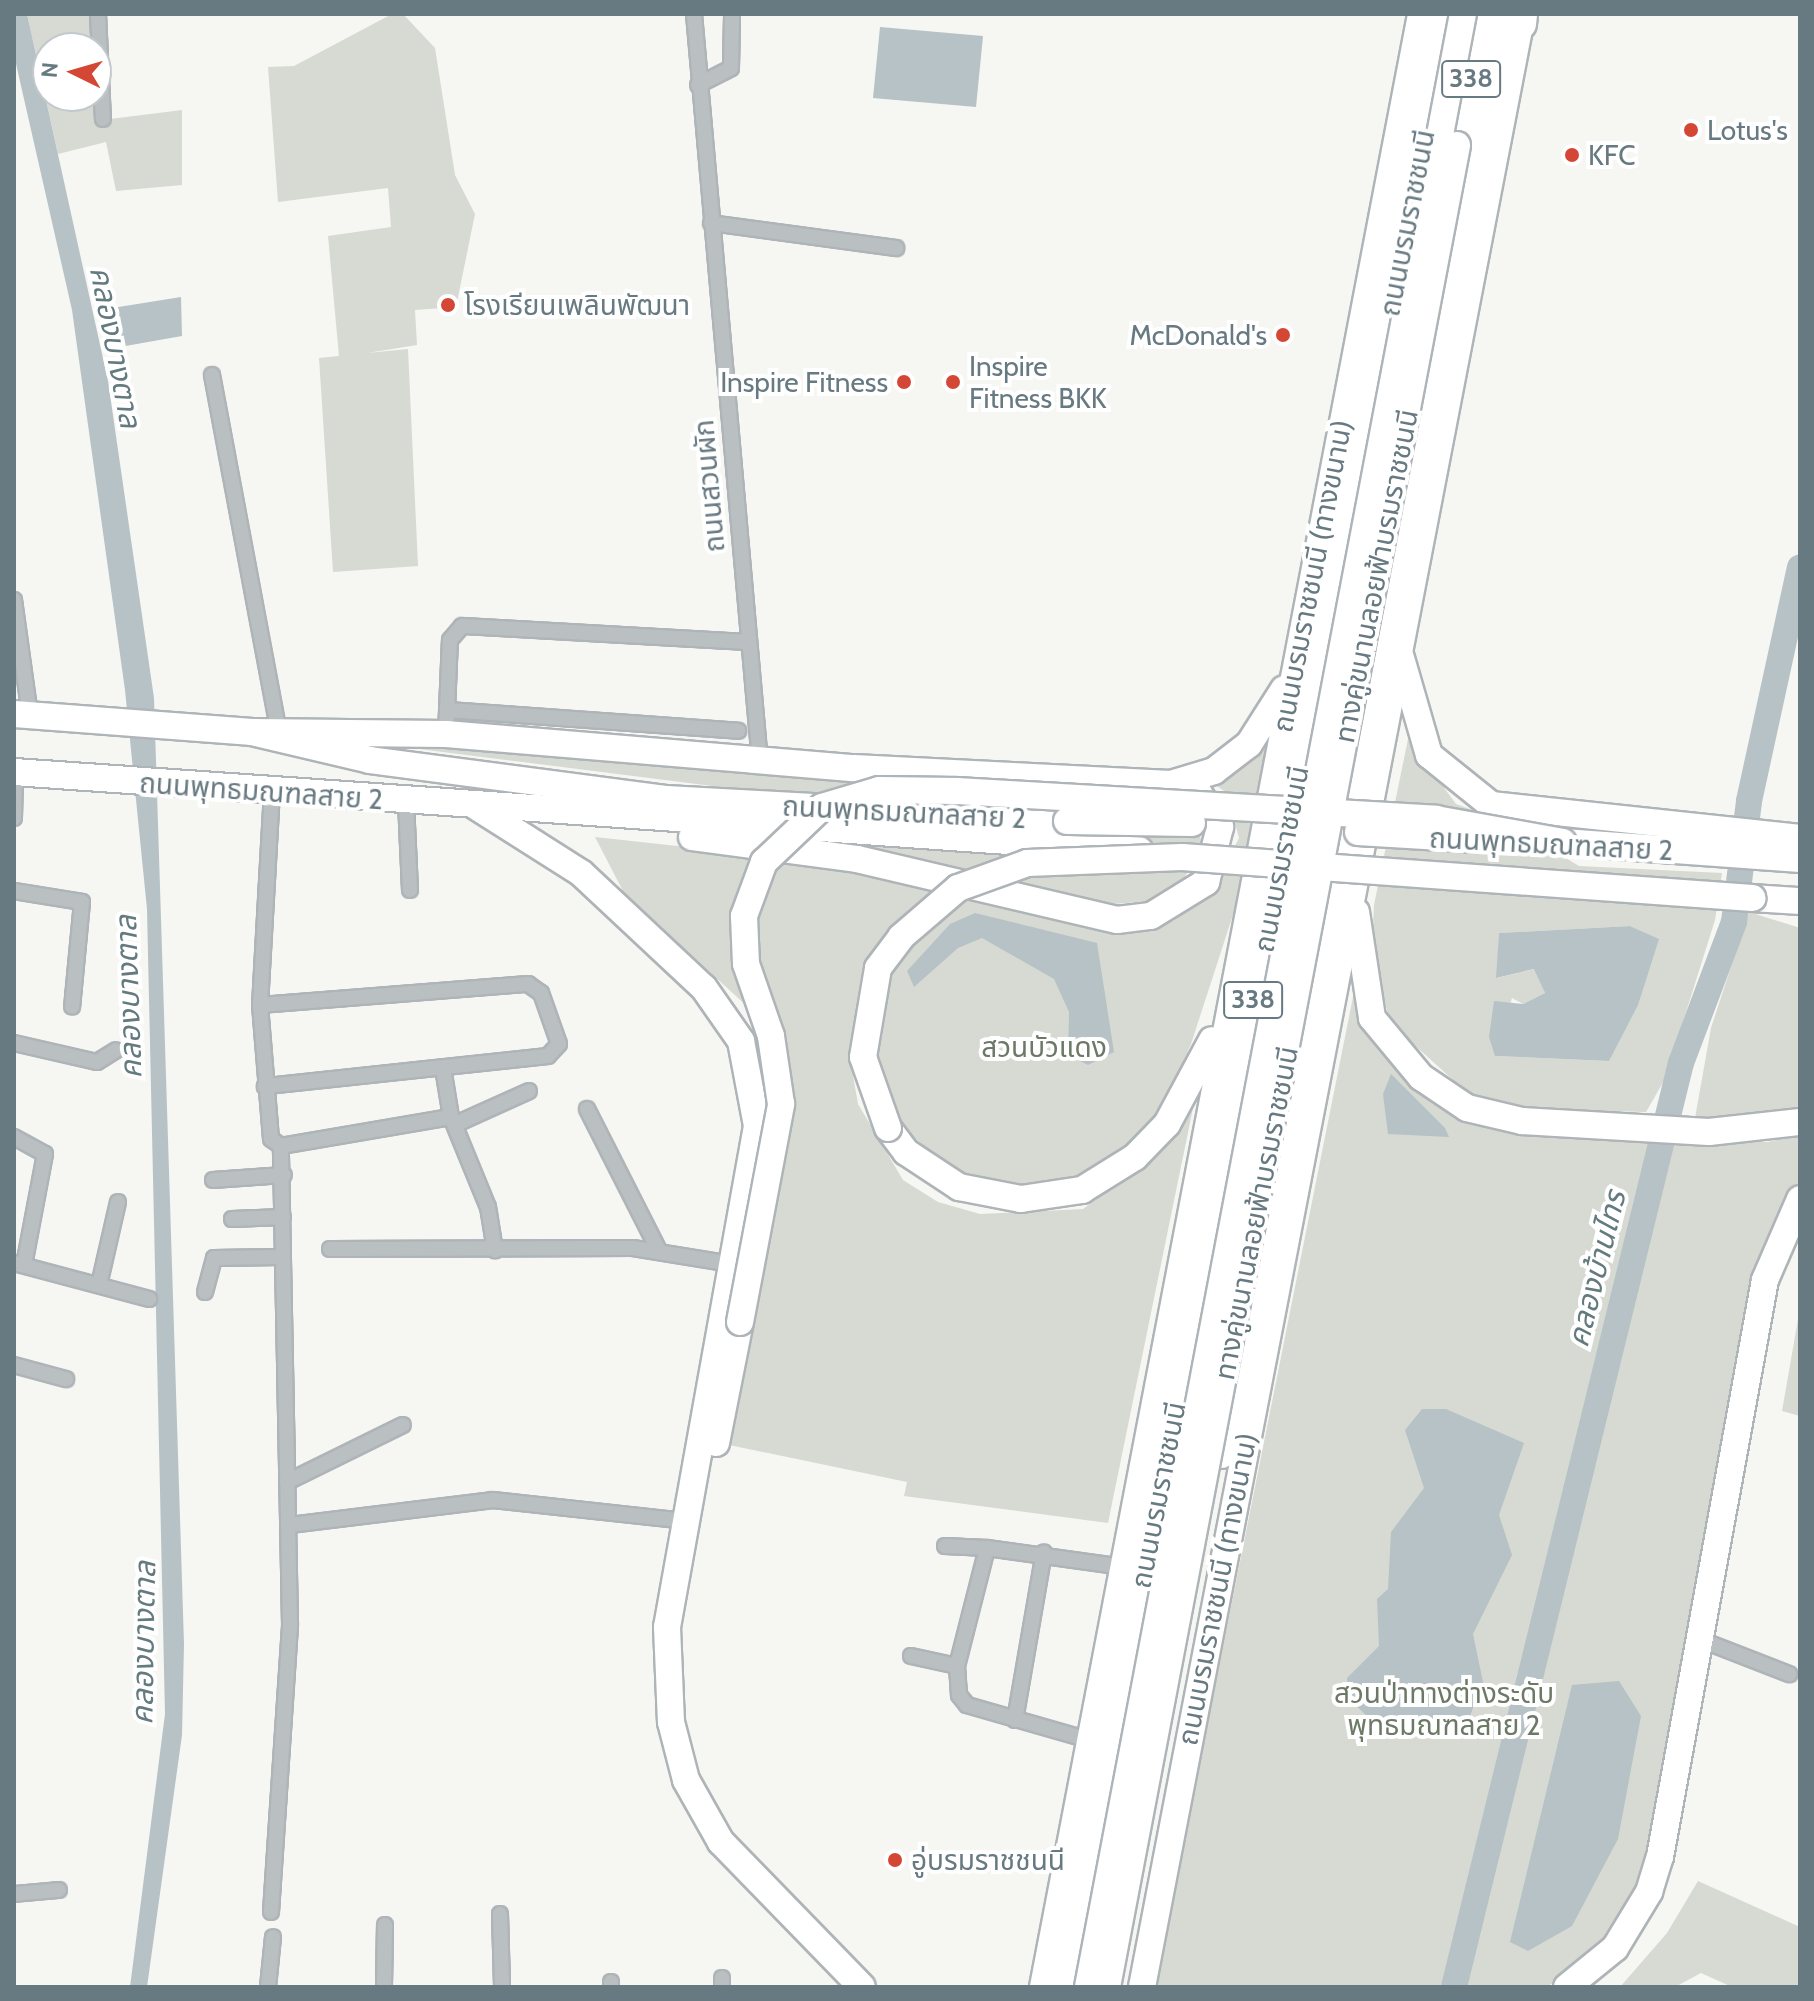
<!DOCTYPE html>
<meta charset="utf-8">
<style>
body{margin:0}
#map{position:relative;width:1814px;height:2001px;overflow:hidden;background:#f6f6f3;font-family:Cabin,"Noto Sans Thai",sans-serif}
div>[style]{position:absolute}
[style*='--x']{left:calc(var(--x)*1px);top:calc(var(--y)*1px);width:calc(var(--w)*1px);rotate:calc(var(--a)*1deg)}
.green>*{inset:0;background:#d6dad2}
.water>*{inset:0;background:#b6c2c5}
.river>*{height:26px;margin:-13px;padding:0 13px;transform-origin:13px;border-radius:13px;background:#b6c2c5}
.roads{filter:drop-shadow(2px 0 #aeb4b7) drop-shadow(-2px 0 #aeb4b7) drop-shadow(0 2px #aeb4b7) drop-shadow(0 -2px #aeb4b7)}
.minor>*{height:14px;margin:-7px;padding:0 7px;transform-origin:7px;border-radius:7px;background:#bac0c2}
.major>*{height:26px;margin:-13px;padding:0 13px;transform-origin:13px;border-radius:13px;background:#fff}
.highway>*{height:30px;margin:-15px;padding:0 15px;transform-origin:15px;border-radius:15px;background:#fff}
.bridges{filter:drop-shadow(2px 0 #aeb4b7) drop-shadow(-2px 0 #aeb4b7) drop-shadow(0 2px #aeb4b7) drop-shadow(0 -2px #aeb4b7)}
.major-bridge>*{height:26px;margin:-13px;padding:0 13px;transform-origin:13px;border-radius:13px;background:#fff}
.dots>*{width:22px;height:22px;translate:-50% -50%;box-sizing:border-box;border:4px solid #fff;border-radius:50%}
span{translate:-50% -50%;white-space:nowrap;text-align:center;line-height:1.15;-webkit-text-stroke:8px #fff;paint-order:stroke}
.shield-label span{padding:2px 6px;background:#fff;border:2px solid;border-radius:6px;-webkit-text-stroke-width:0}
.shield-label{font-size:26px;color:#677981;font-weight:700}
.poi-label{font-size:28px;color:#677981}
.left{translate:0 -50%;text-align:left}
.right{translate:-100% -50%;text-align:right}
.street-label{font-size:28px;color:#677981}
.park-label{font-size:28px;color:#6c7966}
.water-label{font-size:30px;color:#637a7e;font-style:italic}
.frame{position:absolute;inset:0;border:16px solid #677981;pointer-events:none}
.north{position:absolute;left:32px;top:32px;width:80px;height:80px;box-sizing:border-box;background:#fff;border:2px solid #c2c9cd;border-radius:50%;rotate:275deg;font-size:22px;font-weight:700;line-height:32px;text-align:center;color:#677981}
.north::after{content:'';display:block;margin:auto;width:28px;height:36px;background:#d44735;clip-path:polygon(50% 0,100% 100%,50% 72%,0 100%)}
</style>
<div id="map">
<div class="green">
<div style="clip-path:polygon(evenodd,27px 14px,101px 14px,110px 119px,182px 110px,182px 185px,116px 191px,106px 142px,58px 154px,27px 14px,48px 48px,96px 48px,96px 96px,48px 96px,48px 48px)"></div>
<div style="clip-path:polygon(392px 14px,403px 14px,435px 48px,455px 175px,475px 214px,456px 307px,415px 310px,417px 345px,367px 353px,408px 349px,418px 566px,333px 572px,319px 358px,339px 356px,328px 236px,391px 227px,388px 188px,278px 202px,268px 67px,294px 66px)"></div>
<div style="clip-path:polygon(388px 739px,1183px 797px,1203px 844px,1182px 882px,1151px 901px,1113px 904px,792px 842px,760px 792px,388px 745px)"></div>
<div style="clip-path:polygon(evenodd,1408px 739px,1456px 804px,1508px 823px,1579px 866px,1722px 873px,1715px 920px,1665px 1079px,1646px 1112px,1536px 1109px,1472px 1097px,1390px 1023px,1372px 947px,1374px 905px,1408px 739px,1630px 926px,1658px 939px,1609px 1061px,1495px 1056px,1512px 998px,1523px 1004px,1545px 993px,1535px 969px,1497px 978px,1499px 933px,1630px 926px)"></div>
<div style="clip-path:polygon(1276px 741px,1242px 887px,1191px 1044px,1157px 1121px,1121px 1158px,1072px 1184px,1013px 1187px,953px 1171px,895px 1121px,880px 1089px,877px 1048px,849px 1053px,858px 1104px,903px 1180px,938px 1202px,980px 1214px,1083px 1209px,1157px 1155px,1193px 1108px,1108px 1523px,904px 1496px,907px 1482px,729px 1445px,789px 1130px,750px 1009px,624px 893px,595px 837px,815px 861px,987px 904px,1129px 925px,1173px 921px,1215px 887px,1239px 838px,1227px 793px,1217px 786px)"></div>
<div style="clip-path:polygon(1749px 912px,1800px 928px,1800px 1109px,1769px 1120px,1695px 1118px,1711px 1028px)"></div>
<div style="clip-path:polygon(1354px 992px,1385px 1054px,1420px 1089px,1635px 1139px,1768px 1142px,1800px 1134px,1800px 1189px,1777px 1219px,1754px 1293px,1642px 1874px,1588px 1963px,1546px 1987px,1155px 1987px)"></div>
<div style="clip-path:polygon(1800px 1308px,1800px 1416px,1782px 1411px)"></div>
<div style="clip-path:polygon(1698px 1881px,1800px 1927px,1800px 1987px,1732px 1987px,1701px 1973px,1675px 1987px,1620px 1987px,1667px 1933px)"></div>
</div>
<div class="water">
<div style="clip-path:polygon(14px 14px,27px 14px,108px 381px,154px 698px,184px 1644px,182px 1735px,147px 1987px,130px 1987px,165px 1714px,147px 909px,125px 690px,72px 310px,14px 55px)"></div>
<div style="clip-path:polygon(880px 27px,983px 36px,976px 107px,873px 98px)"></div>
<div style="clip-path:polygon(181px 297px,182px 336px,114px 348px,106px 309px)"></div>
<div style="clip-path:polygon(975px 913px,1097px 943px,1114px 1052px,1088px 1065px,1068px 1055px,1069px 1012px,1054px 979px,982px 938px,958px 948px,914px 987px,907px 971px,950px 924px)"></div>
<div style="clip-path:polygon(1630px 926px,1659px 939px,1638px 1005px,1609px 1061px,1495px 1056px,1489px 1037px,1494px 1001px,1523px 1004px,1545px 993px,1534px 969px,1496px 978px,1499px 933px)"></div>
<div style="clip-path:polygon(1391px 1074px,1445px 1128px,1449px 1137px,1388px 1134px,1383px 1094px)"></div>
<div style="clip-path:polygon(1422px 1409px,1446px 1409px,1524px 1443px,1499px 1515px,1512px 1555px,1473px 1634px,1483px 1682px,1465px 1729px,1422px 1717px,1370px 1719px,1349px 1699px,1347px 1678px,1379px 1646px,1377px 1599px,1388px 1589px,1391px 1532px,1424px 1488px,1405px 1430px)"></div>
<div style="clip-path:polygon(1619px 1681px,1641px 1716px,1618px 1839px,1572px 1926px,1528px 1951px,1510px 1942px,1572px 1685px)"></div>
</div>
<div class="river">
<div style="--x:1454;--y:1987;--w:951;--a:-76.2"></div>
<div style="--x:1681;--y:1063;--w:151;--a:-69.4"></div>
<div style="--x:1734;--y:922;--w:122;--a:-82.9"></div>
<div style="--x:1749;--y:801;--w:239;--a:-77.7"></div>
</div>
<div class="roads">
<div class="minor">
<div style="--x:98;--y:14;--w:105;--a:87.3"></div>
<div style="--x:694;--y:14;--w:751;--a:84.96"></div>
<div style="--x:698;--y:85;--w:37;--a:-27"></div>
<div style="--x:731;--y:68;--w:54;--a:-88.9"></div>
<div style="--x:711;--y:223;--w:187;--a:7.7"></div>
<div style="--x:212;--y:375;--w:363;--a:79.4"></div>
<div style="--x:14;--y:600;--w:116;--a:82.1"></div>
<div style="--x:448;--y:710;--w:291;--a:4.1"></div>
<div style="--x:446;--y:734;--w:94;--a:-87.6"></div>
<div style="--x:450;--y:640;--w:18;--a:-49"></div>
<div style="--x:462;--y:626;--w:287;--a:3.2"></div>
<div style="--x:272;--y:791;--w:214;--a:93.2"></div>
<div style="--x:260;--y:1005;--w:134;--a:85.3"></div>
<div style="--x:271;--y:1139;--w:12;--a:35"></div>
<div style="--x:281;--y:1146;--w:172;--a:-9.7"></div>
<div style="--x:406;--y:802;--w:88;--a:87.4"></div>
<div style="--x:14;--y:818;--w:45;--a:-88.7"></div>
<div style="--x:14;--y:891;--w:69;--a:9.2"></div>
<div style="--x:82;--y:902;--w:105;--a:95.4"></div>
<div style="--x:260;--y:1005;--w:269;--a:-4.5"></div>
<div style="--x:528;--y:984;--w:16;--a:35"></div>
<div style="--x:541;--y:993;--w:54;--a:70.6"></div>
<div style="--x:559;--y:1044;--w:16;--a:133"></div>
<div style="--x:548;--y:1056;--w:285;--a:173.9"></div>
<div style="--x:14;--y:1043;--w:85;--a:12.9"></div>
<div style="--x:97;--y:1062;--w:22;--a:-32"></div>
<div style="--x:443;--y:1068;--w:50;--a:80.7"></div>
<div style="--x:451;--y:1117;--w:97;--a:67.7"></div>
<div style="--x:488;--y:1207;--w:44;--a:80.8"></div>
<div style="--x:587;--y:1109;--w:159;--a:63.1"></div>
<div style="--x:456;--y:1124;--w:80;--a:-24.3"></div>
<div style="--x:14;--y:1137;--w:35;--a:29"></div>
<div style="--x:45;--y:1154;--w:113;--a:100.7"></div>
<div style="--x:213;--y:1180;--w:71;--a:-4"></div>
<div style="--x:232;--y:1219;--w:51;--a:-2.2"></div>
<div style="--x:330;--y:1249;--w:303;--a:-0.2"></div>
<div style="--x:633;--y:1248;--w:100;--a:9.2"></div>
<div style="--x:14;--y:1263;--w:140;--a:14.9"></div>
<div style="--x:99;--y:1285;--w:85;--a:-77.1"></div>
<div style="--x:205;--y:1292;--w:35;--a:-75"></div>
<div style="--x:214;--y:1258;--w:67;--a:-0.9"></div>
<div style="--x:14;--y:1365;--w:54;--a:15.1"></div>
<div style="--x:287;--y:1482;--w:129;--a:-26.2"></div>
<div style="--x:290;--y:1525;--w:205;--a:-7"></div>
<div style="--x:493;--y:1500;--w:193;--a:6.2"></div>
<div style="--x:945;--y:1546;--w:42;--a:2.7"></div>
<div style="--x:1699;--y:1639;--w:97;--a:21.3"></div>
<div style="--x:911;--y:1656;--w:47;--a:12.3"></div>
<div style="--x:1015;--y:1720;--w:170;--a:-80.2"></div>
<div style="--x:1089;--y:1740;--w:127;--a:-164"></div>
<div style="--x:967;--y:1705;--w:13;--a:-129"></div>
<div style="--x:959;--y:1695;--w:29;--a:-94"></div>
<div style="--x:957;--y:1666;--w:122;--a:-75.7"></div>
<div style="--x:987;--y:1548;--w:138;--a:7.9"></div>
<div style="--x:14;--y:1894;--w:45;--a:-5.1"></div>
<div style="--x:271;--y:1912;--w:289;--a:-86.2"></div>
<div style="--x:290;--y:1624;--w:478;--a:-91.1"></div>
<div style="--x:500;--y:1914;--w:73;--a:88.4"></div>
<div style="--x:722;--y:1978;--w:9;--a:90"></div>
<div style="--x:611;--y:1982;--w:5;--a:90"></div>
<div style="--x:268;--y:1987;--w:50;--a:-84.3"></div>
<div style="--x:384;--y:1987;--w:62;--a:-89.1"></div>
</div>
<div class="major">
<div style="--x:1457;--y:145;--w:134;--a:-78.4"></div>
<div style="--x:1401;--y:658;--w:101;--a:73.9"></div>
<div style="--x:1429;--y:755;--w:80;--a:38.9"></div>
<div style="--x:1491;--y:805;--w:311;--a:6.1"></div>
<div style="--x:14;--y:714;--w:239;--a:4.3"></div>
<div style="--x:252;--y:732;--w:121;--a:13.3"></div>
<div style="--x:370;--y:760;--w:298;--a:7.5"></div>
<div style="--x:665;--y:799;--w:403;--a:3.1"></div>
<div style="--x:252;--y:732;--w:194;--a:0.6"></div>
<div style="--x:446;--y:734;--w:409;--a:4.8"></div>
<div style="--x:854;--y:768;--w:317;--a:2.9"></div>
<div style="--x:1171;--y:784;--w:45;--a:-16.8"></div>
<div style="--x:1214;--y:771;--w:44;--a:-37.6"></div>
<div style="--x:1249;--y:744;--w:65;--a:-57.5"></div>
<div style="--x:14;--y:772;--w:1128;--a:3.97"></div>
<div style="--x:477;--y:807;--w:123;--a:32.4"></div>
<div style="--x:581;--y:873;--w:168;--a:43.1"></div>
<div style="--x:704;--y:988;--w:65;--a:55.1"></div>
<div style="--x:741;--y:1041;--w:86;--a:79.3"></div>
<div style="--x:757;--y:1126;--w:509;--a:100.18"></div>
<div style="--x:667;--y:1627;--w:95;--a:87.6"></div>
<div style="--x:671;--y:1722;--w:60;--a:75.5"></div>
<div style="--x:686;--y:1780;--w:71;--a:60.6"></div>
<div style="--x:721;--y:1842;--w:202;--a:45.8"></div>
<div style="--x:692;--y:837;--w:166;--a:7.6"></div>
<div style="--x:857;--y:859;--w:267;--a:13.2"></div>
<div style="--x:1117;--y:920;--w:34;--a:-7"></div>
<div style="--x:1151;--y:916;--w:65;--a:-31.7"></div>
<div style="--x:1206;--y:882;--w:57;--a:-75.7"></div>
<div style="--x:1220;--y:827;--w:41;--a:-122.2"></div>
<div style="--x:1563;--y:842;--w:238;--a:4.1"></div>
<div style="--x:1753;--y:898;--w:47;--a:3.7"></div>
<div style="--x:1356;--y:912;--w:107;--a:81.4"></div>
<div style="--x:1372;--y:1018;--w:77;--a:50.3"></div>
<div style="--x:1421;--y:1077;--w:55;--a:34"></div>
<div style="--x:1467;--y:1108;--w:57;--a:13.3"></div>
<div style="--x:1522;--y:1121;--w:187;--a:3.4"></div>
<div style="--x:1709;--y:1132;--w:92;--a:-6.3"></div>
<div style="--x:888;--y:1128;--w:30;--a:53"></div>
<div style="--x:906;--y:1152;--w:64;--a:33.4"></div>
<div style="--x:959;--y:1187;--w:63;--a:11"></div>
<div style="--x:1021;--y:1199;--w:62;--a:-8.4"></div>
<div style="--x:1082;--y:1190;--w:62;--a:-31.9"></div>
<div style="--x:1135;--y:1157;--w:46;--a:-45.9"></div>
<div style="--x:1167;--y:1124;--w:95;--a:-61.8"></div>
<div style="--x:716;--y:1443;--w:123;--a:-78.8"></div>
<div style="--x:1043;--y:1987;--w:2009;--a:-79.15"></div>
<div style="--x:1142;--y:1987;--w:2009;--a:-79.1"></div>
<div style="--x:1567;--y:1987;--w:62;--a:-39.1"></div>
<div style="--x:1615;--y:1948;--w:66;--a:-58.7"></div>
<div style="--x:1649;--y:1892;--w:37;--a:-73"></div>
<div style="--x:1660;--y:1857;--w:586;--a:-79.69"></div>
<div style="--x:1765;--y:1280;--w:88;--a:-66.6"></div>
</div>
<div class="highway">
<div style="--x:1521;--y:24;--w:10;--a:-84"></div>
<div style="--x:1221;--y:1453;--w:1466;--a:-79.03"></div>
<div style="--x:1063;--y:1987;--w:2010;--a:-79.01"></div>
</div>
</div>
<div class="bridges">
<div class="major-bridge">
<div style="--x:1067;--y:821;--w:125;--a:0.9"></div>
<div style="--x:1358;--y:832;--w:117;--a:3.4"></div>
<div style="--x:888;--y:1128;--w:75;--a:-109.4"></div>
<div style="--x:863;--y:1057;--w:90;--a:-80.4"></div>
<div style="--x:878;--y:968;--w:39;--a:-53"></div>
<div style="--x:901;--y:937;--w:75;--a:-40.7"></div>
<div style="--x:958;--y:888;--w:73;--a:-19.9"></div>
<div style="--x:1027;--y:863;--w:155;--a:-2.2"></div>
<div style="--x:1182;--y:857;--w:572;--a:4.11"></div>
<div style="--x:740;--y:1322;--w:222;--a:-79.3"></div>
<div style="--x:781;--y:1104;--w:69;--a:-98.4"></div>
<div style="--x:771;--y:1036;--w:76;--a:-109.1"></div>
<div style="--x:746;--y:964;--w:48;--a:-92.4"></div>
<div style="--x:744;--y:916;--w:58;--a:-69.7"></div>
<div style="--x:764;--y:862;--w:80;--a:-43.5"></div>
<div style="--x:822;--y:807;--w:59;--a:-16.6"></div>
<div style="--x:879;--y:790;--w:78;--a:0.7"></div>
<div style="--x:957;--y:791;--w:480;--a:3.3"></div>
<div style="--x:1436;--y:819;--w:129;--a:10.3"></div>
<div style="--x:1088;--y:1987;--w:2008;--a:-79.24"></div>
<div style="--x:1107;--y:1987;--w:1875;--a:-79.24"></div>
</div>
</div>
<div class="dots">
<div style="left:1691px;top:130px;background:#d44735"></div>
<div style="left:1572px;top:155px;background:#d44735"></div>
<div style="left:448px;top:305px;background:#d44735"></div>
<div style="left:1283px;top:335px;background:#d44735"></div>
<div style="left:904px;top:382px;background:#d44735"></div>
<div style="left:953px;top:382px;background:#d44735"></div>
<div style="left:895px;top:1860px;background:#d44735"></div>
</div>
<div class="shield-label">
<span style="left:1471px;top:79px">338</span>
<span style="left:1253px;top:1000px">338</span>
</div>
<div class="poi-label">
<span class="left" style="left:1707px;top:130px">Lotus's</span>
<span class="left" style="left:1588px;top:155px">KFC</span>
<span class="left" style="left:464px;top:305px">โรงเรียนเพลินพัฒนา</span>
<span class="right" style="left:1267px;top:335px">McDonald's</span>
<span class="left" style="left:969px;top:382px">Inspire<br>Fitness BKK</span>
<span class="right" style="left:888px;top:382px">Inspire Fitness</span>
<span class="left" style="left:911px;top:1860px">อู่บรมราชชนนี</span>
</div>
<div class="street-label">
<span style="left:1407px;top:223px;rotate:-79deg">ถนนบรมราชชนนี</span>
<span style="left:709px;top:486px;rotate:-95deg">ถนนสวนผัก</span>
<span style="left:1312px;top:576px;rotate:-79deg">ถนนบรมราชชนนี (ทางขนาน)</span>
<span style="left:1376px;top:576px;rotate:-79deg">ทางคู่ขนานลอยฟ้าบรมราชชนนี</span>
<span style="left:261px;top:791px;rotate:4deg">ถนนพุทธมณฑลสาย 2</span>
<span style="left:904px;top:812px;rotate:3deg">ถนนพุทธมณฑลสาย 2</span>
<span style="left:1551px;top:844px;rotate:3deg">ถนนพุทธมณฑลสาย 2</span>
<span style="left:1281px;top:859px;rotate:-79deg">ถนนบรมราชชนนี</span>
<span style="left:1256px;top:1213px;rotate:-79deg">ทางคู่ขนานลอยฟ้าบรมราชชนนี</span>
<span style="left:1158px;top:1495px;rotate:-79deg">ถนนบรมราชชนนี</span>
<span style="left:1217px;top:1589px;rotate:-79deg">ถนนบรมราชชนนี (ทางขนาน)</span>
</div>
<div class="park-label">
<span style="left:1044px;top:1047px">สวนบัวแดง</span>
<span style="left:1444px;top:1709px">สวนป่าทางต่างระดับ<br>พุทธมณฑลสาย 2</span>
</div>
<div class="water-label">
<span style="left:115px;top:347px;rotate:79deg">คลองบางตาล</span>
<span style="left:129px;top:997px;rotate:-92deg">คลองบางตาล</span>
<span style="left:1597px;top:1269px;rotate:-76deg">คลองบ้านไทร</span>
<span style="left:144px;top:1643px;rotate:-89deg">คลองบางตาล</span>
</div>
<div class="frame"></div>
<div class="north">N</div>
</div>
